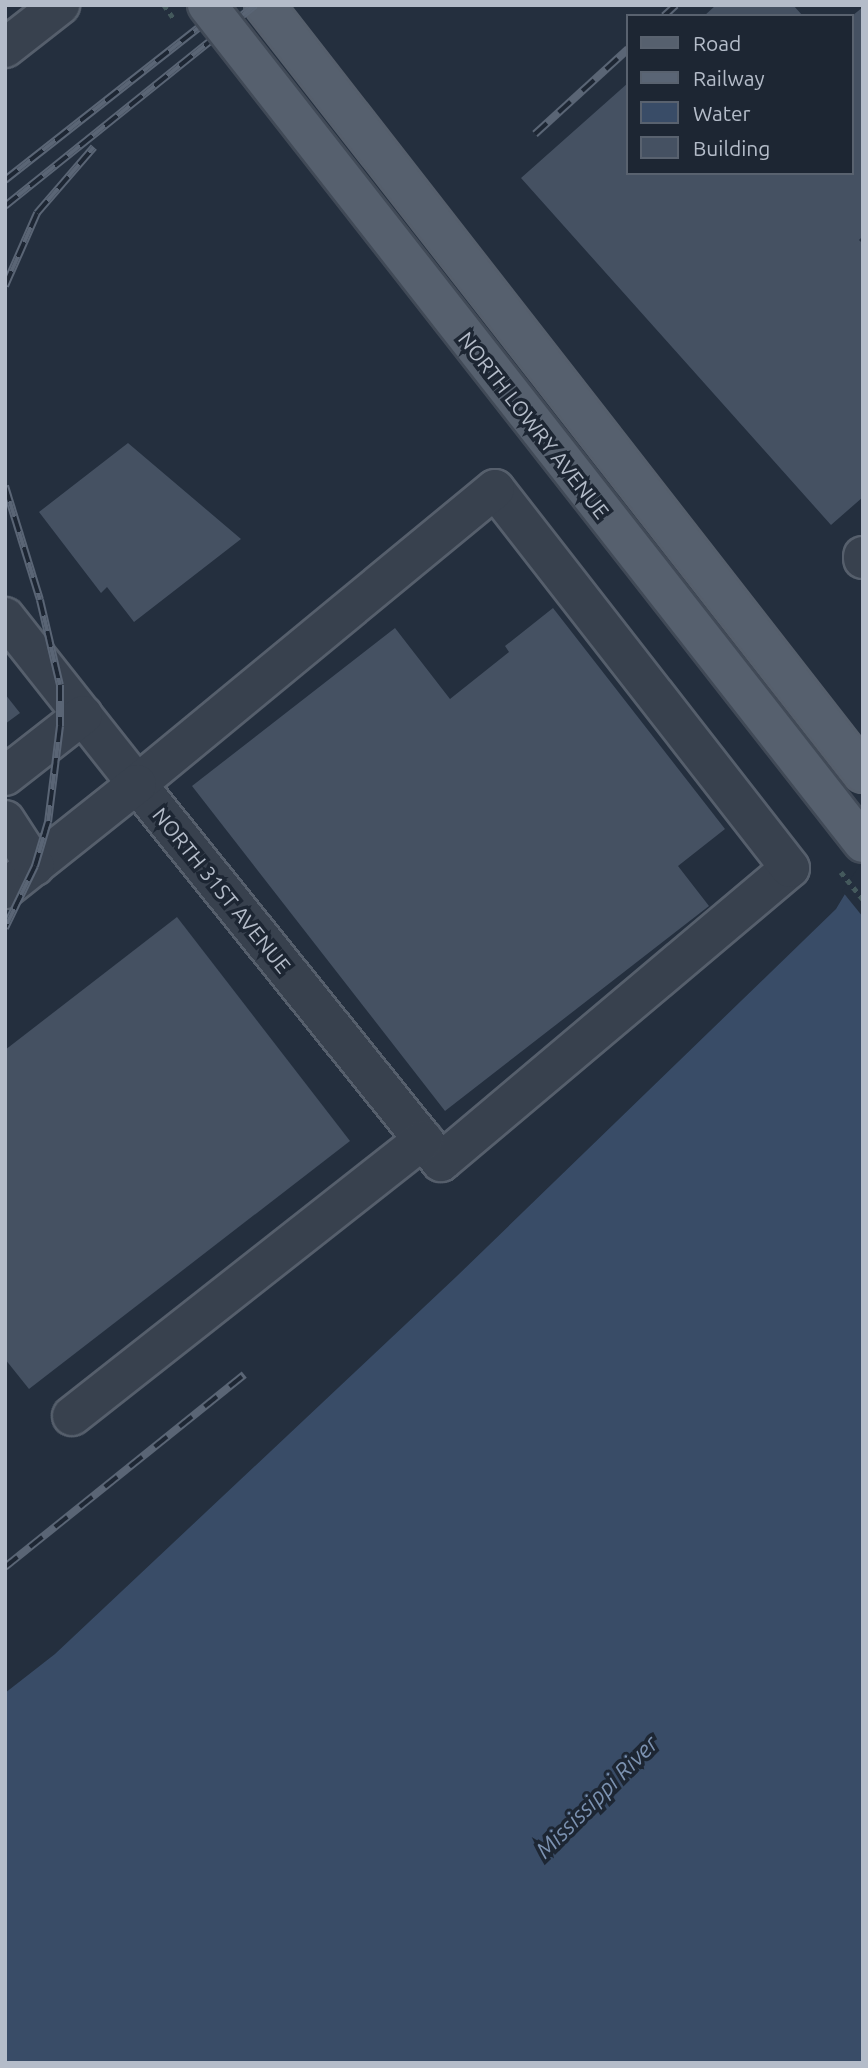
<!DOCTYPE html>
<style>
body{margin:0}
#map{position:relative;width:868px;height:2068px;overflow:hidden;background:#242f3e;font-family:Ubuntu,sans-serif}
div>[style]{position:absolute}
[style*='--x']{left:calc(var(--x)*1px);top:calc(var(--y)*1px);width:calc(var(--w)*1px);rotate:calc(var(--a)*1deg)}
.water>*{inset:0;background:#394c67}
.pier>*{inset:0;background:#242f3e}
.building>*{inset:0;background:#455162}
.roads{filter:drop-shadow(2px 0 #565f6c) drop-shadow(-2px 0 #565f6c) drop-shadow(0 2px #565f6c) drop-shadow(0 -2px #565f6c)}
.minor>*{height:38px;margin:-19px;padding:0 19px;transform-origin:19px;border-radius:19px;background:#38414e}
.major>*{height:38px;margin:-19px;padding:0 19px;transform-origin:19px;border-radius:19px;background:#56606e}
.rail>*{height:8px;margin-top:-4px;transform-origin:0;background:repeating-linear-gradient(90deg,#1d2633 0 16px,#5a6575 0 32px);box-sizing:border-box;border-block:2px solid #5a6575}
.path-bridge>*{height:4.5px;margin-top:-2.25px;transform-origin:0;background:repeating-linear-gradient(90deg,#44595c 0 5px,transparent 0 10px)}
.bridges{filter:drop-shadow(2px 0 #414a57) drop-shadow(-2px 0 #414a57) drop-shadow(0 2px #414a57) drop-shadow(0 -2px #414a57)}
.major-bridge>*{height:38px;margin:-19px;padding:0 19px;transform-origin:19px;border-radius:19px;background:#56606e}
span{translate:-50% -50%;white-space:nowrap;text-align:center;line-height:1.15;-webkit-text-stroke:7px #1d2633;paint-order:stroke}
.street-label{font-size:21px;color:#b4bcc9}
.water-label{font-size:23px;color:#7c92b1;font-style:italic}
.frame{position:absolute;inset:0;border:7px solid #b4bcc9;pointer-events:none}
.legend{position:absolute;left:626px;top:14px;width:228px;height:161px;box-sizing:border-box;background:#1d2633;border:2px solid #59626f;margin:0;padding:9px 12px;list-style:none;font-size:21px;color:#b4bcc9}
.legend li{display:flex;align-items:center;gap:14px;height:35px}
.legend b{width:35px;border:2px solid #59626f}
</style>
<div id="map">
<div class="water">
<div style="clip-path:polygon(863px 864px,863px 2063px,5px 2063px,5px 1693px,55px 1654px,457px 1276px,836px 909px)"></div>
</div>
<div class="pier">
<div style="clip-path:polygon(863px 861px,863px 917px,842px 891px)"></div>
</div>
<div class="building">
<div style="clip-path:polygon(716px 5px,793px 5px,803px 16px,704px 16px)"></div>
<div style="clip-path:polygon(863px 7px,863px 236px,859px 240px,863px 244px,863px 497px,831px 525px,521px 178px,628px 83px,628px 173px,852px 173px,852px 16px)"></div>
<div style="clip-path:polygon(128px 443px,241px 539px,134px 622px,107px 587px,101px 593px,39px 512px)"></div>
<div style="clip-path:polygon(553px 608px,725px 829px,678px 866px,709px 906px,445px 1111px,192px 786px,395px 628px,450px 699px,509px 652px,505px 646px)"></div>
<div style="clip-path:polygon(5px 694px,20px 713px,5px 724px)"></div>
<div style="clip-path:polygon(177px 917px,350px 1141px,29px 1389px,5px 1359px,5px 1050px)"></div>
</div>
<div class="roads">
<div class="minor">
<div style="--x:5;--y:48;--w:70;--a:-38"></div>
<div style="--x:863;--y:556;--w:3;--a:90"></div>
<div style="--x:5;--y:617;--w:213;--a:51.7"></div>
<div style="--x:137;--y:784;--w:485;--a:51.2"></div>
<div style="--x:441;--y:1162;--w:456;--a:-40.1"></div>
<div style="--x:790;--y:868;--w:480;--a:-127.9"></div>
<div style="--x:495;--y:489;--w:464;--a:140.5"></div>
<div style="--x:137;--y:784;--w:169;--a:141.5"></div>
<div style="--x:5;--y:776;--w:99;--a:-38"></div>
<div style="--x:5;--y:820;--w:55;--a:56.9"></div>
<div style="--x:72;--y:1416;--w:447;--a:-38.2"></div>
</div>
<div class="major">
<div style="--x:264;--y:5;--w:974;--a:52.05"></div>
</div>
</div>
<div class="rail">
<div style="--x:664;--y:16;--w:16;--a:-43"></div>
<div style="--x:535;--y:134;--w:126;--a:-42.4"></div>
<div style="--x:5;--y:180;--w:283;--a:-38.2"></div>
<div style="--x:5;--y:206;--w:321;--a:-38.8"></div>
<div style="--x:5;--y:286;--w:80;--a:-66.3"></div>
<div style="--x:37;--y:213;--w:87;--a:-49.2"></div>
<div style="--x:5;--y:486;--w:119;--a:72.9"></div>
<div style="--x:40;--y:600;--w:87;--a:76.8"></div>
<div style="--x:60;--y:685;--w:41;--a:90"></div>
<div style="--x:60;--y:726;--w:97;--a:97.1"></div>
<div style="--x:48;--y:822;--w:46;--a:106.5"></div>
<div style="--x:35;--y:866;--w:69;--a:115.8"></div>
<div style="--x:5;--y:1567;--w:307;--a:-38.8"></div>
</div>
<div class="path-bridge">
<div style="--x:164;--y:5;--w:17;--a:54"></div>
<div style="--x:841;--y:872;--w:35;--a:51"></div>
</div>
<div class="bridges">
<div class="major-bridge">
<div style="--x:207;--y:5;--w:1064;--a:51.95"></div>
</div>
</div>
<div class="street-label">
<span style="left:534px;top:425px;rotate:52deg">NORTH LOWRY AVENUE</span>
<span style="left:222px;top:890px;rotate:51deg">NORTH 31ST AVENUE</span>
</div>
<div class="water-label">
<span style="left:597px;top:1797px;rotate:-45deg">Mississippi River</span>
</div>
<div class="frame"></div>
<ul class="legend">
<li><b style="height:9px;background:#56606e"></b>Road</li>
<li><b style="height:9px;background:#5a6575"></b>Railway</li>
<li><b style="height:19px;background:#394c67"></b>Water</li>
<li><b style="height:19px;background:#455162"></b>Building</li>
</ul>
</div>
